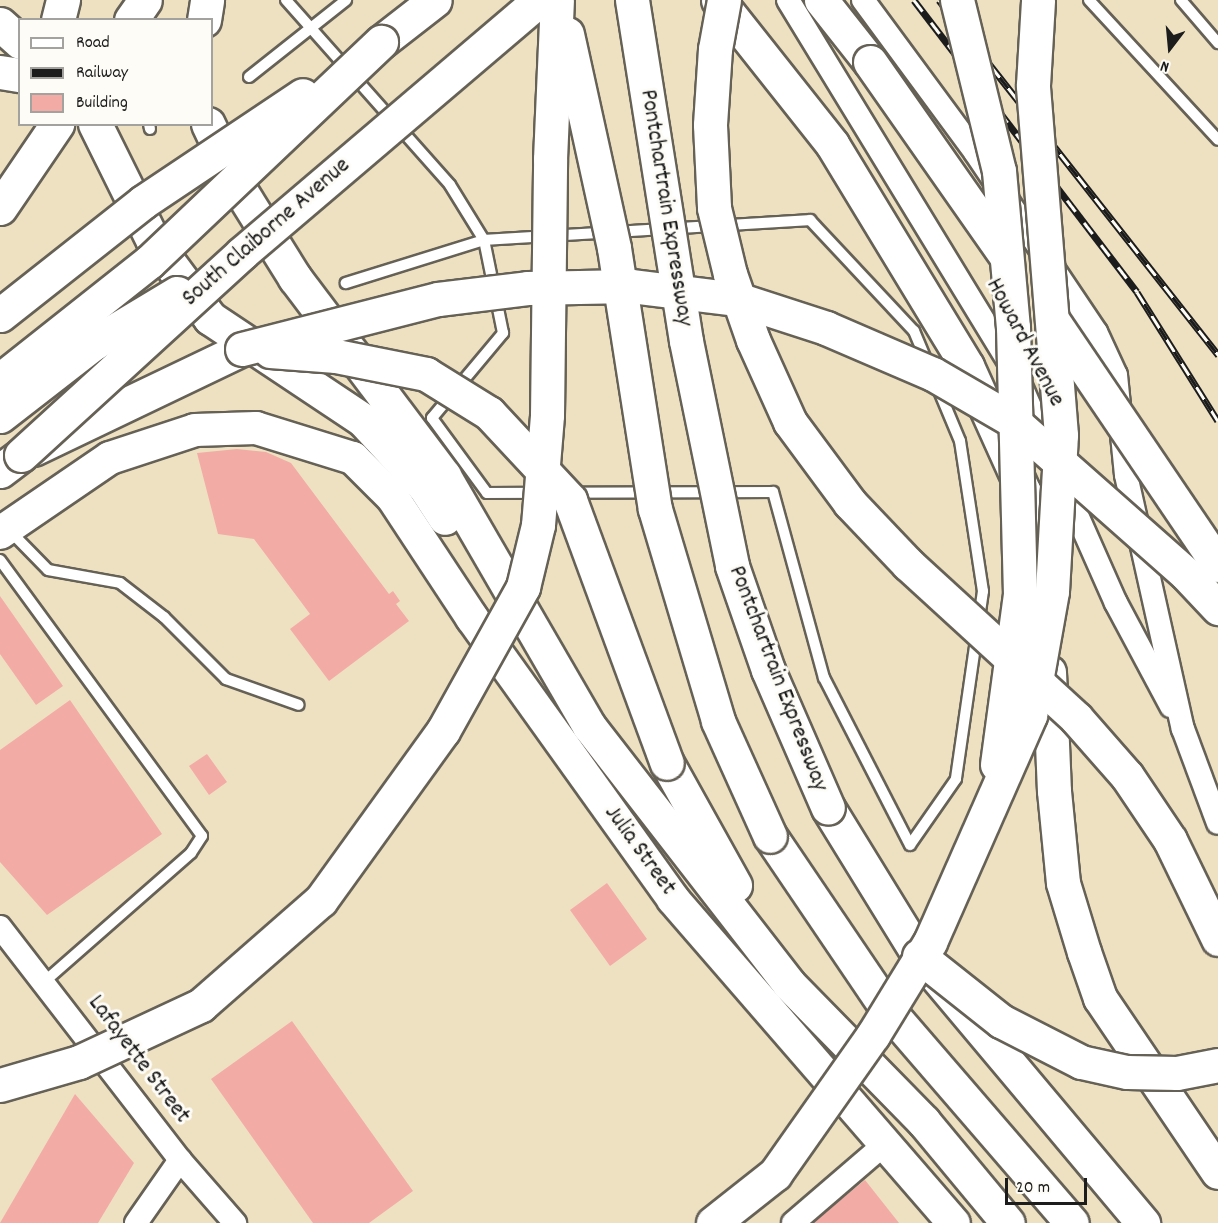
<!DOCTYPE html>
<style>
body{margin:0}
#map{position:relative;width:1218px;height:1223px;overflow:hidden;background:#eee1c2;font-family:Dekko,sans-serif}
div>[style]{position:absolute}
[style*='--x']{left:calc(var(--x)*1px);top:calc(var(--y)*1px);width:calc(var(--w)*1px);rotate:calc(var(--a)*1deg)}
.building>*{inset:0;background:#f3aba5}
.roads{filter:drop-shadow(2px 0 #666156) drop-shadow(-2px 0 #666156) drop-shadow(0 2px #666156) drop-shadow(0 -2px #666156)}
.lane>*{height:10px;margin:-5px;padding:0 5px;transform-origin:5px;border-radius:5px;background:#fff}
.street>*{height:22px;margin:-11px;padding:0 11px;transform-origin:11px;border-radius:11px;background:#fff}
.secondary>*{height:32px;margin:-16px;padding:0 16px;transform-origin:16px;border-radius:16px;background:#fff}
.primary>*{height:33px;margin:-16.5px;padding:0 16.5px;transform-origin:16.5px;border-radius:16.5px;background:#fff}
.highway>*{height:33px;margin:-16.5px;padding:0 16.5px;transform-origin:16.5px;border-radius:16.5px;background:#fff}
.rail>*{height:7px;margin-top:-3.5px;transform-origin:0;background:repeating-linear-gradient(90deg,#fdfcf7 0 14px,#1c1c1c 0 28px);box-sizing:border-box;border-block:2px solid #1c1c1c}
.bridges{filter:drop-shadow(2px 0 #666156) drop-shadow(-2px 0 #666156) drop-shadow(0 2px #666156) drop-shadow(0 -2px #666156)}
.primary-bridge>*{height:33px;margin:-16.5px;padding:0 16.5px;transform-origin:16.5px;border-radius:16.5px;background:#fff}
.highway-bridge>*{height:33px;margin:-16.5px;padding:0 16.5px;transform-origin:16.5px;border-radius:16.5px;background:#fff}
span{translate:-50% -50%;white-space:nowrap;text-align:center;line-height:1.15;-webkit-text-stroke:6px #fdfcf7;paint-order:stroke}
.street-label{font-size:24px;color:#1c1c1c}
.legend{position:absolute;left:18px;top:18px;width:195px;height:108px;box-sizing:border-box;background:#fdfcf7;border:2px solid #a3a29f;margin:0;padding:8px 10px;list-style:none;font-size:18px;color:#1c1c1c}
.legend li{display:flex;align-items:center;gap:12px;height:30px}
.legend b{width:30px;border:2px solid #a3a29f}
.north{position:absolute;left:1140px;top:18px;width:60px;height:60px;-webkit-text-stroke:4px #fdfcf7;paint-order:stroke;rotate:196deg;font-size:16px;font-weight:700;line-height:24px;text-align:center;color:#1c1c1c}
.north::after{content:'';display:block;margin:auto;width:21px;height:27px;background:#1c1c1c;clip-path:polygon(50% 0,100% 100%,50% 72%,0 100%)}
.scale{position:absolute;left:1005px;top:1178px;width:82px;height:27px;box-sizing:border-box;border:3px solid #1c1c1c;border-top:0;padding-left:8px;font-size:18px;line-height:21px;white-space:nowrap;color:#1c1c1c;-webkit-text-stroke:4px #fdfcf7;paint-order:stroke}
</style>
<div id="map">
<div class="building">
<div style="clip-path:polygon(237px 449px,266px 452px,291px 463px,389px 594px,393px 591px,400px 601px,396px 604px,409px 621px,329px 681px,290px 629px,310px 614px,254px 539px,218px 534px,197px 453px)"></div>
<div style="clip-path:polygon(0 596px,63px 686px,36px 705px,0 654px)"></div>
<div style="clip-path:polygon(70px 700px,162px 834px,47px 915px,0 862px,0 750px)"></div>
<div style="clip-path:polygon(207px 754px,227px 782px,209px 795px,189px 766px)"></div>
<div style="clip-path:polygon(607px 883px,647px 939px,610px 966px,570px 910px)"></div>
<div style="clip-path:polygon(292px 1021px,413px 1191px,369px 1223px,313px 1223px,211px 1079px)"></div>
<div style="clip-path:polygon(75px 1094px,134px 1163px,98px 1223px,0 1223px)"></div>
<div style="clip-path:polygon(865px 1180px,899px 1223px,812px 1223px)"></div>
</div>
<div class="roads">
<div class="lane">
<div style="--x:286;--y:0;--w:247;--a:48.4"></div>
<div style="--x:450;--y:185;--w:65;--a:58.3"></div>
<div style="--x:484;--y:240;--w:145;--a:162.7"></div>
<div style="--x:1089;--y:0;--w:190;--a:47.3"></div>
<div style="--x:1181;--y:0;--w:57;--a:49.3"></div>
<div style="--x:249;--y:77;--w:124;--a:-38.4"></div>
<div style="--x:149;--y:124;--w:5;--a:79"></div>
<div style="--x:810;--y:220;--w:152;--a:46.9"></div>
<div style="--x:914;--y:331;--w:119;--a:67.3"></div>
<div style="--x:960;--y:441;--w:152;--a:81.3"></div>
<div style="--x:983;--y:591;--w:190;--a:98.2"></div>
<div style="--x:956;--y:779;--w:80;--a:124.9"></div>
<div style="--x:910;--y:845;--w:188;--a:-117.2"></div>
<div style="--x:824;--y:678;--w:193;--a:-105.3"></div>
<div style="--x:773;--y:492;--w:286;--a:179.8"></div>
<div style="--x:487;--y:493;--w:93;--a:-126.3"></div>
<div style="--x:432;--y:418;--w:111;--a:-50.1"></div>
<div style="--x:503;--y:333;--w:95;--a:-101.5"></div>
<div style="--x:484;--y:240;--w:327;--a:-3.5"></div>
<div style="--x:9;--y:530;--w:56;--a:45.7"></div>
<div style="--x:48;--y:570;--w:73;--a:10.2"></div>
<div style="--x:120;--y:583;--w:56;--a:37.7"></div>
<div style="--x:164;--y:617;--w:88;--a:45"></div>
<div style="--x:226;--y:679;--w:77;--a:19.6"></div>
<div style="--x:0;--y:560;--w:342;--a:53.8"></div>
<div style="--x:202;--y:836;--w:20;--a:123"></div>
<div style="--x:191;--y:853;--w:196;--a:138.7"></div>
</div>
<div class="street">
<div style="--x:788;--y:0;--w:434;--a:58.6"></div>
<div style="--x:1014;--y:370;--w:83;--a:66.5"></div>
<div style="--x:863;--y:0;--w:189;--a:53.6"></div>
<div style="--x:975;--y:152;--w:217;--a:56.1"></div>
<div style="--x:1096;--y:332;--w:47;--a:65.1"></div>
<div style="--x:1116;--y:375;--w:100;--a:84.3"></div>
<div style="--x:1126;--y:475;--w:260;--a:77.4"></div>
<div style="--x:1183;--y:729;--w:100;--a:69.6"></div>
<div style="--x:1061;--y:479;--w:136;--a:66.1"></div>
<div style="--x:1116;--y:603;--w:117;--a:61.9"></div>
<div style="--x:0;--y:927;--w:294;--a:52.3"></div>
<div style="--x:180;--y:1160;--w:84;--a:48.9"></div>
<div style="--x:136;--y:1223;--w:77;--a:-55.1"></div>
<div style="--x:793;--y:1223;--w:121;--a:-40.7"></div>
</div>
<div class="secondary">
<div style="--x:0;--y:533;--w:133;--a:-34.3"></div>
<div style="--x:110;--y:458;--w:89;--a:-18.2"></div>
<div style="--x:195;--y:430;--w:61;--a:-1.9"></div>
<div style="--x:256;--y:428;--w:102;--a:17.2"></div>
<div style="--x:353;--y:458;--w:57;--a:45"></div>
<div style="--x:393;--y:498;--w:144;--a:56.6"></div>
<div style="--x:472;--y:618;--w:345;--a:54.4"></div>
<div style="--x:673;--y:899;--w:429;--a:49.1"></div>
</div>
<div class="primary">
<div style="--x:381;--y:42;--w:68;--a:-37.9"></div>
<div style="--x:0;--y:471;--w:26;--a:-37"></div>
</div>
<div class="highway">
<div style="--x:718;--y:0;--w:184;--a:51.6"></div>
<div style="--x:832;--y:144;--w:260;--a:58.7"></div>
<div style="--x:967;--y:366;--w:138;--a:65.7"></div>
<div style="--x:1024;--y:492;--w:112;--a:78.7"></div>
<div style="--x:821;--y:0;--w:79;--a:51.7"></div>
<div style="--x:58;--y:20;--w:21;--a:-76"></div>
<div style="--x:131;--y:20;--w:24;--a:-55"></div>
<div style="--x:204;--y:20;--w:20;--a:-81"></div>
<div style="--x:0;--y:24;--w:27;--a:42"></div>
<div style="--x:0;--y:72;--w:20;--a:9"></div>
<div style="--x:95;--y:124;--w:131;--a:63.6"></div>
<div style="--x:153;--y:241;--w:96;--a:53.5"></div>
<div style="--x:210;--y:318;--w:184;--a:33.7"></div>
<div style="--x:363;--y:420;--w:90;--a:47.3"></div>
<div style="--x:424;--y:486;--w:38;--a:57"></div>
<div style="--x:208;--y:124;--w:68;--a:64.6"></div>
<div style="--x:237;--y:185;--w:110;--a:58.1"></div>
<div style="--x:295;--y:278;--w:248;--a:53"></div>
<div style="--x:444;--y:476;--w:289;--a:59.9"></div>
<div style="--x:589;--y:726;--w:326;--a:52.2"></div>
<div style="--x:789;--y:984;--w:193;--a:45.6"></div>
<div style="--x:924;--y:1122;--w:131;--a:50.3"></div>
<div style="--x:0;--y:208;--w:102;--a:-55.8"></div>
<div style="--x:33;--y:449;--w:232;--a:-25.6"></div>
<div style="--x:1049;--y:672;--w:119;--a:87.6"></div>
<div style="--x:1054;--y:791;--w:92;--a:84.4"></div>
<div style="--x:1063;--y:883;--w:72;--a:73.1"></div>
<div style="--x:1084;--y:952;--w:49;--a:70.8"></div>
<div style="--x:1100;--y:998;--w:210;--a:55.9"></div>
<div style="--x:667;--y:763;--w:140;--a:60.9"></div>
<div style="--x:828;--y:808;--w:174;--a:58.4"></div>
<div style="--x:919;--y:956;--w:349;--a:50"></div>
<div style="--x:770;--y:836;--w:210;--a:55.9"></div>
<div style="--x:888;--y:1010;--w:281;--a:49.2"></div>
</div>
</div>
<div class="rail">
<div style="--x:914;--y:0;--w:367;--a:52.6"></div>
<div style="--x:1137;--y:292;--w:152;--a:57.9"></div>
<div style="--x:939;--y:0;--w:452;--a:51.8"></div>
</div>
<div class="bridges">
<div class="primary-bridge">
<div style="--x:0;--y:315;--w:182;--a:-38.3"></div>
<div style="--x:143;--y:202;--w:192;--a:-33.8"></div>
<div style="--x:0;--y:380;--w:190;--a:-38.4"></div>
<div style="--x:149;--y:262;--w:320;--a:-43.5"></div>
<div style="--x:0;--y:416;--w:119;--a:-37.8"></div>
<div style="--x:94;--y:343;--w:97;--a:-31.1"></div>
<div style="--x:21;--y:455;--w:299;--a:-42.4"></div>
<div style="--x:242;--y:253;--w:390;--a:-40.4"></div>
</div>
<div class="highway-bridge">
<div style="--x:632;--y:0;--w:345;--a:81"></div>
<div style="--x:686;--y:341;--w:230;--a:78.4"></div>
<div style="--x:732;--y:566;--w:110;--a:70.9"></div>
<div style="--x:768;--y:670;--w:150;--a:66.5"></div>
<div style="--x:724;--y:0;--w:50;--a:100.4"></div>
<div style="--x:715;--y:49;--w:76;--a:93.8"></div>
<div style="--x:710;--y:125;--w:83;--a:87.2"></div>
<div style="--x:714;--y:208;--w:68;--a:76.4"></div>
<div style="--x:730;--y:274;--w:70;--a:70.8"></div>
<div style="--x:753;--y:340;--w:90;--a:65.7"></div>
<div style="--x:790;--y:422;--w:101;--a:53.5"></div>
<div style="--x:850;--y:503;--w:84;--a:46.4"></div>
<div style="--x:908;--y:564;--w:228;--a:42.5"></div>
<div style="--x:1076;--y:718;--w:77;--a:48.7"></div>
<div style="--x:1127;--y:776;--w:77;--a:56.1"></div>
<div style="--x:1170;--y:840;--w:110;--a:64.1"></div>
<div style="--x:957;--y:0;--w:176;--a:76.2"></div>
<div style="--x:999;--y:171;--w:157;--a:84.9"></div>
<div style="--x:1013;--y:327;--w:267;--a:88.5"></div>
<div style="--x:1020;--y:594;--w:172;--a:97.7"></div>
<div style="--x:567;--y:34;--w:219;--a:77.6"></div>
<div style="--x:614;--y:248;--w:264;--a:81.1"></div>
<div style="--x:655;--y:509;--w:221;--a:73.4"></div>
<div style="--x:718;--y:721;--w:126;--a:65.7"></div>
<div style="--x:870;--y:62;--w:236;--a:55"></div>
<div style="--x:1053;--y:321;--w:295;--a:55.9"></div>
<div style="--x:242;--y:349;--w:202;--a:-14.3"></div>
<div style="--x:438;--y:299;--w:90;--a:-7"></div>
<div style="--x:527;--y:288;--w:104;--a:-1.1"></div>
<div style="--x:631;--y:286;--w:107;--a:7"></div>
<div style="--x:737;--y:299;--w:94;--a:18"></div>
<div style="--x:826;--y:328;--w:116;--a:23.3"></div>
<div style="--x:933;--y:374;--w:91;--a:30.2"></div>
<div style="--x:1012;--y:420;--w:232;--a:41.5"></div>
<div style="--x:1186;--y:574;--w:47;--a:46.7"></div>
<div style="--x:270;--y:351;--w:66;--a:4.3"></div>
<div style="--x:336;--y:356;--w:92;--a:11.3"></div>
<div style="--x:426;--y:374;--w:74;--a:31.8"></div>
<div style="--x:489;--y:413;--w:119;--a:47"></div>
<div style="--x:570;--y:500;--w:280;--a:69.8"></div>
<div style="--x:919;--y:956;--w:105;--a:38.4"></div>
<div style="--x:1001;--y:1021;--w:90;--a:27.1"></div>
<div style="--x:1081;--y:1062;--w:47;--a:12.3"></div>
<div style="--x:1127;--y:1072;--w:50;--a:1.1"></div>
<div style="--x:1177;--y:1073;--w:42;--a:-11"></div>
<div style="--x:0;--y:1085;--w:82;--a:-16.2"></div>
<div style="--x:79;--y:1062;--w:135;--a:-25"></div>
<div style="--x:201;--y:1005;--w:159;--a:-41.2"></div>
<div style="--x:321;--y:900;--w:208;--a:-54.2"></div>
<div style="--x:443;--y:731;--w:165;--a:-60.9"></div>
<div style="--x:523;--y:587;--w:64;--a:-76.4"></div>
<div style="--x:538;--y:525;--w:110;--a:-85.3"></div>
<div style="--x:547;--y:415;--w:256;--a:-89.3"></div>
<div style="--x:550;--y:159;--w:159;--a:-87.5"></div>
<div style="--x:713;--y:1223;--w:79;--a:-38.3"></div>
<div style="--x:775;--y:1174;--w:170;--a:-54.8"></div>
<div style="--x:873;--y:1035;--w:109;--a:-58.5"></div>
<div style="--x:930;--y:942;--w:248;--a:-66.2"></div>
<div style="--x:1030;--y:715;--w:126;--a:-79.9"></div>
<div style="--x:1052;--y:591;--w:156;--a:-86.7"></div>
<div style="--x:1061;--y:435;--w:351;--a:-94.6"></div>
<div style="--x:1033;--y:85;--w:85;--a:-86.6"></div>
</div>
</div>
<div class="street-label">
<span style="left:665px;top:208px;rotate:81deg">Pontchartrain Expressway</span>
<span style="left:267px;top:233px;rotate:-41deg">South Claiborne Avenue</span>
<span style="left:1024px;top:343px;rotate:62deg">Howard Avenue</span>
<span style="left:777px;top:679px;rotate:69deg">Pontchartrain Expressway</span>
<span style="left:639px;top:851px;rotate:54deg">Julia Street</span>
<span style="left:138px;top:1060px;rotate:53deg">Lafayette Street</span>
</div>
<ul class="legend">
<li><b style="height:8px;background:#fff"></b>Road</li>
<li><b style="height:8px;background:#1c1c1c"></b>Railway</li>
<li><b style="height:16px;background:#f3aba5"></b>Building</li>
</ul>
<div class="north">N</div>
<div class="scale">20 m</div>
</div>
